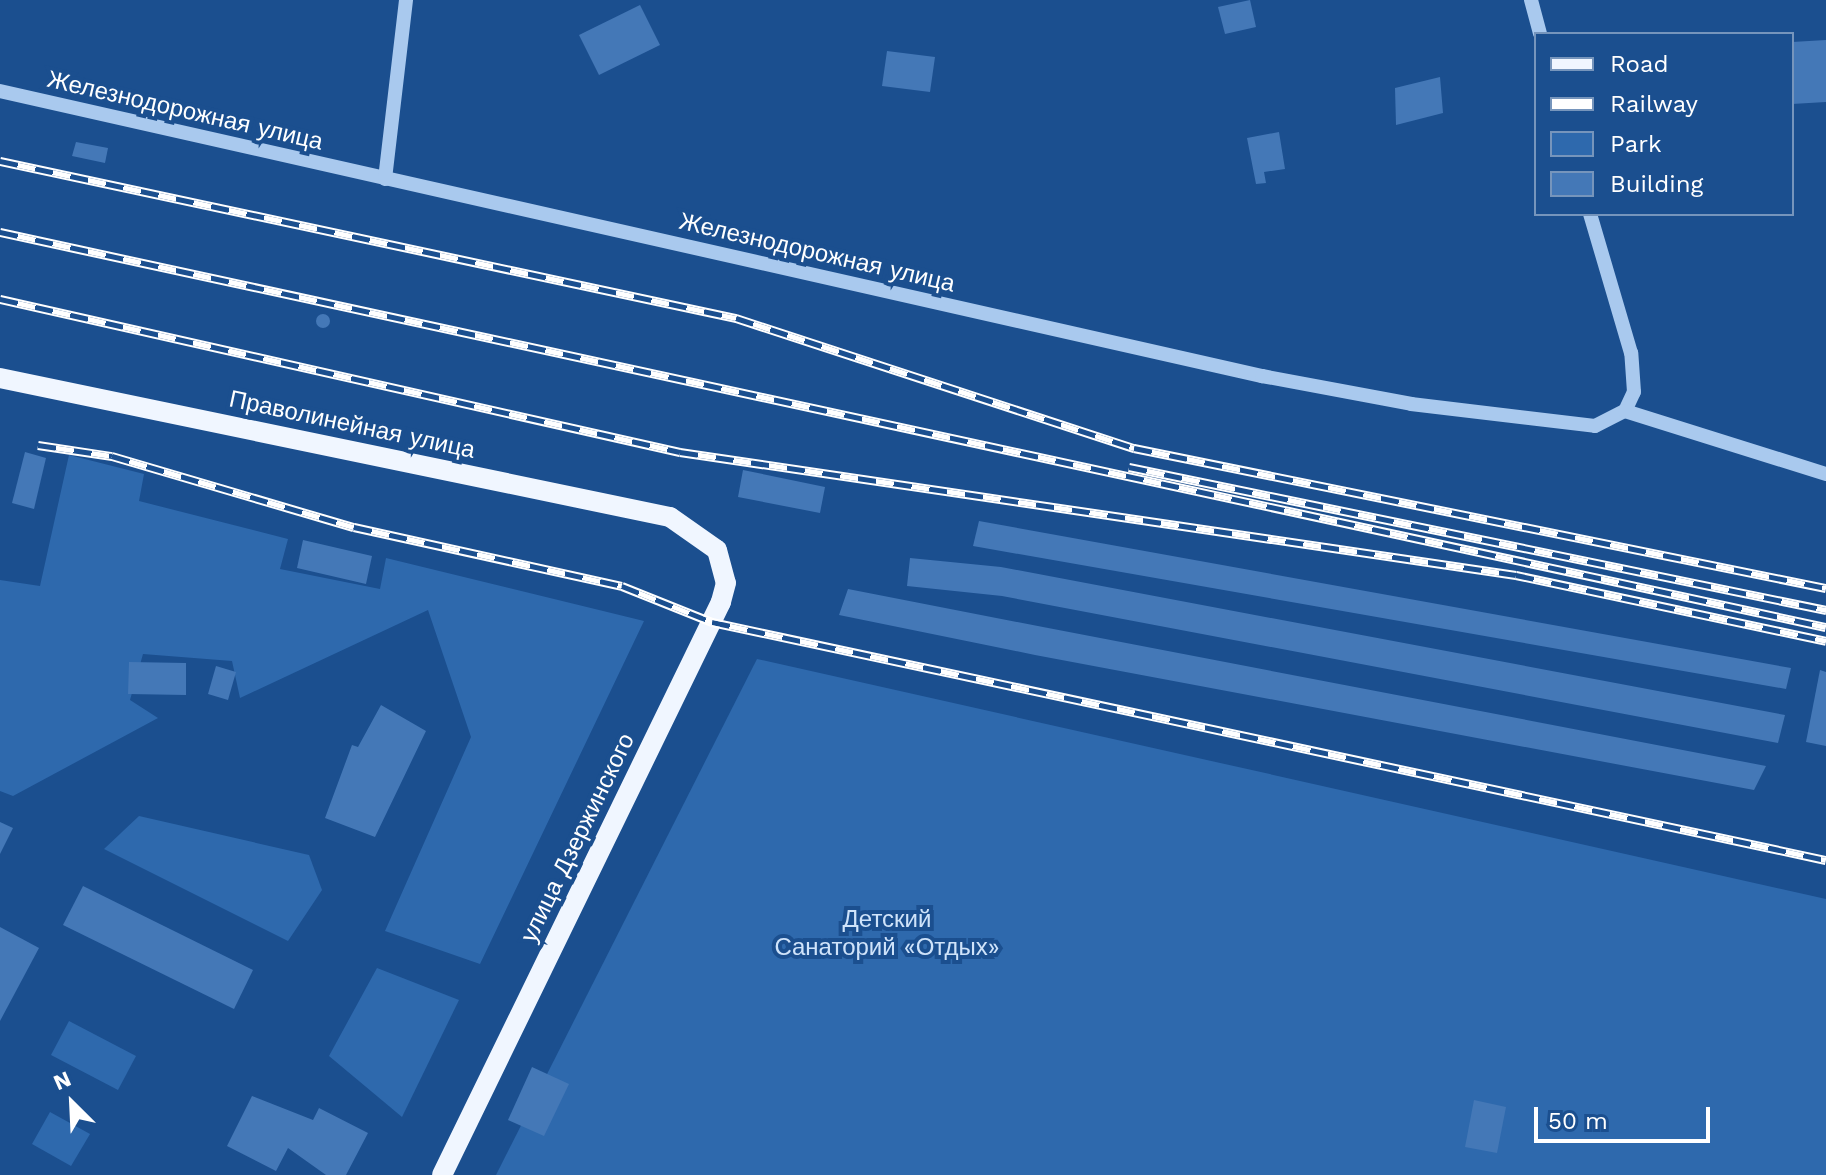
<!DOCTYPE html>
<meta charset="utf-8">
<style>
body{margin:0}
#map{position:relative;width:1826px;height:1175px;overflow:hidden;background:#1b4f8f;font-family:"Work Sans",sans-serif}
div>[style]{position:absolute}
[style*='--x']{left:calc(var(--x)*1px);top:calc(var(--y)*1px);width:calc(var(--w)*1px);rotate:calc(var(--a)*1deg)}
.green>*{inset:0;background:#2e69ad}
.building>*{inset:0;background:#4478b7}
.round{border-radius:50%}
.minor>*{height:14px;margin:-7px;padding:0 7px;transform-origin:7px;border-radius:7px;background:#a9c9ee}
.major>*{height:20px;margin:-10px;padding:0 10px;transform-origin:10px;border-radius:10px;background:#f0f6ff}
.rail>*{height:9px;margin-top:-4.5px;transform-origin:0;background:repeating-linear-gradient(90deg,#1b4f8f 0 18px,#fff 0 36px);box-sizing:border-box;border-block:2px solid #fff}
span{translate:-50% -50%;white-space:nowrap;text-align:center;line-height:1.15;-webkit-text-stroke:8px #1b4f8f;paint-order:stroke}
.street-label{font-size:24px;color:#fff}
.park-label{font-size:24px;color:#cfe3fa}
.legend{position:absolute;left:1534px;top:32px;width:260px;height:184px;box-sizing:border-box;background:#1b4f8f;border:2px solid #7695bc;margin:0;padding:10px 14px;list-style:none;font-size:24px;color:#fff}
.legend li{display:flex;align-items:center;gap:16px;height:40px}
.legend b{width:40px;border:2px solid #7695bc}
.north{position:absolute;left:32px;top:1063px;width:80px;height:80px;-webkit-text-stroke:6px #1b4f8f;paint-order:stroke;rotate:336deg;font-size:22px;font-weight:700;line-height:32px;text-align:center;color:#fff}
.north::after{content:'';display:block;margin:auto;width:28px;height:36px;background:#fff;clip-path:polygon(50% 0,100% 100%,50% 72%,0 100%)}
.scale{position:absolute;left:1534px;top:1107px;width:176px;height:36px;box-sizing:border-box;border:4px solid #fff;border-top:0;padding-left:10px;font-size:24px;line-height:28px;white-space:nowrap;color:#fff;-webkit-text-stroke:6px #1b4f8f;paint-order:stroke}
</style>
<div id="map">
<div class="green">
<div style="clip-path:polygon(69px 455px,144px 474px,139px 501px,288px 539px,280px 569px,380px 589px,386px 558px,644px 621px,480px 964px,385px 931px,471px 737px,428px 610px,240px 698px,232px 661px,143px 654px,130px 700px,158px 718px,13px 796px,0 791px,0 580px,40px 586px)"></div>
<div style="clip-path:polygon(757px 659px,1826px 899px,1826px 1175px,496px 1175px)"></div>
<div style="clip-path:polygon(139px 816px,309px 855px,322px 890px,288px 941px,104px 849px)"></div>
<div style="clip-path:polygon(377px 968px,459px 1000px,402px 1117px,329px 1056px)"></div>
<div style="clip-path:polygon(69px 1021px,136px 1056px,118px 1090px,51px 1055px)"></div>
<div style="clip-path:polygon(50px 1112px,90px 1134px,71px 1166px,32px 1144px)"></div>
</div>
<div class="building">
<div style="clip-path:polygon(1250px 0,1256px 27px,1225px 34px,1218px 7px)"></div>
<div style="clip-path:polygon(640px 5px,660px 45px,599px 75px,579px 35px)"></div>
<div style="clip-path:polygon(1826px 40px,1826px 102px,1792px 104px,1792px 42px)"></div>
<div style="clip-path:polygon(887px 51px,935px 57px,930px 92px,882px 86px)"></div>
<div style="clip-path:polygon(1440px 77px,1443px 113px,1396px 125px,1395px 88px)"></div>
<div style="clip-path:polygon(1279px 132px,1285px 169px,1264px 172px,1266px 183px,1256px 184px,1247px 138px)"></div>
<div style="clip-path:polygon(76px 142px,108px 148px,105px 163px,72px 156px)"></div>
<div class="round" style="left:316px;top:314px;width:14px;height:14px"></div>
<div style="clip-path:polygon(25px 452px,46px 458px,34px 509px,12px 503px)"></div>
<div style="clip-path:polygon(743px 470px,825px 487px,820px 513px,738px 497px)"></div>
<div style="clip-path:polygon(979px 521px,1791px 668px,1786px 689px,973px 546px)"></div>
<div style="clip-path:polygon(303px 540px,372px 556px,366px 584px,297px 568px)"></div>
<div style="clip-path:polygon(910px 558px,1001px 567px,1785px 715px,1778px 743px,1002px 596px,907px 586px)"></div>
<div style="clip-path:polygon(848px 589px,1043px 627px,1766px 766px,1754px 790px,1035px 655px,839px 615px)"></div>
<div style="clip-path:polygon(129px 662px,186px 663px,186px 695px,128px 694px)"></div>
<div style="clip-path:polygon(216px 666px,236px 672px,228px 700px,208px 694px)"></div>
<div style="clip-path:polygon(1820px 670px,1826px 672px,1826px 746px,1806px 742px)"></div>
<div style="clip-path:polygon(381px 705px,426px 731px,375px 837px,325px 818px,352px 745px,358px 747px)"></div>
<div style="clip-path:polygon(0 822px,13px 828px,0 854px)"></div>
<div style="clip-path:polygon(83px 886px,253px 970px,234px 1009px,63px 925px)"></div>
<div style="clip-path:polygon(0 927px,39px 948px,0 1021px)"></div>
<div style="clip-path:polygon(532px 1067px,569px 1084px,544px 1136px,508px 1120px)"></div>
<div style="clip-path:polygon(252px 1096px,313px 1120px,319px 1108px,368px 1133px,346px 1175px,326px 1175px,288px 1148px,276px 1171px,227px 1146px)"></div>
<div style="clip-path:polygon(1474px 1100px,1506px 1107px,1497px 1153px,1465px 1147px)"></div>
</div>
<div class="minor">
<div style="--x:1531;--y:0;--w:35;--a:75"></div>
<div style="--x:0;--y:91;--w:1294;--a:12.73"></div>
<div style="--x:1262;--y:376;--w:152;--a:10.6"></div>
<div style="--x:1411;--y:404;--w:185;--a:6.8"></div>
<div style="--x:1595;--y:426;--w:34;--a:-27"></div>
<div style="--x:1625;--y:411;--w:21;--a:-65"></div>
<div style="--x:1634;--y:392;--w:39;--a:-94"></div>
<div style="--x:1631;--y:353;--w:145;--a:-106.4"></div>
<div style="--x:385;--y:179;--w:180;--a:-83.3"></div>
<div style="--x:1625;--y:411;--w:211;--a:17.4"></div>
</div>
<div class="major">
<div style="--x:0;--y:378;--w:684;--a:11.72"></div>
<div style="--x:670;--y:517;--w:57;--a:35.1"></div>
<div style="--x:717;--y:550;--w:34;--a:75"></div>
<div style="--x:726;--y:583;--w:20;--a:105"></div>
<div style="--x:721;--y:602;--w:637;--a:115.96"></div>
</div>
<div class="rail">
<div style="--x:0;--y:161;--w:753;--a:12.04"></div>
<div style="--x:736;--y:318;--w:419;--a:18.1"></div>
<div style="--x:1134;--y:448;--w:706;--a:11.44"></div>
<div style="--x:0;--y:232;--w:1868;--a:12.21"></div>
<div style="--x:0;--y:299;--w:697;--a:12.68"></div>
<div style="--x:680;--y:452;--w:845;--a:8.37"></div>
<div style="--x:1516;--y:575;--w:317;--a:12"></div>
<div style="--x:38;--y:445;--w:75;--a:8.5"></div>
<div style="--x:112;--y:456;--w:252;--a:16.4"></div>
<div style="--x:354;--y:527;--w:274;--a:12.4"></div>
<div style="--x:622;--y:586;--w:97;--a:21.8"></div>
<div style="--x:712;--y:622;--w:1139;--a:12.06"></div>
<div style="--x:1129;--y:467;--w:712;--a:11.59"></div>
</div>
<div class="street-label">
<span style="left:185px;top:111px;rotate:13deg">Железнодорожная улица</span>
<span style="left:817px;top:253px;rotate:13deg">Железнодорожная улица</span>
<span style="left:352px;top:425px;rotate:12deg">Праволинейная улица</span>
<span style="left:578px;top:838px;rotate:-64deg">улица Дзержинского</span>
</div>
<div class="park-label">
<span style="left:887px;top:934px">Детский<br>Санаторий «Отдых»</span>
</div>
<ul class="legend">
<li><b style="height:10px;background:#f0f6ff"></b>Road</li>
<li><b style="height:10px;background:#fff"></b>Railway</li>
<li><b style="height:22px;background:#2e69ad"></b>Park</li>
<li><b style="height:22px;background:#4478b7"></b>Building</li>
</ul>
<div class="north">N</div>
<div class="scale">50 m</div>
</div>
